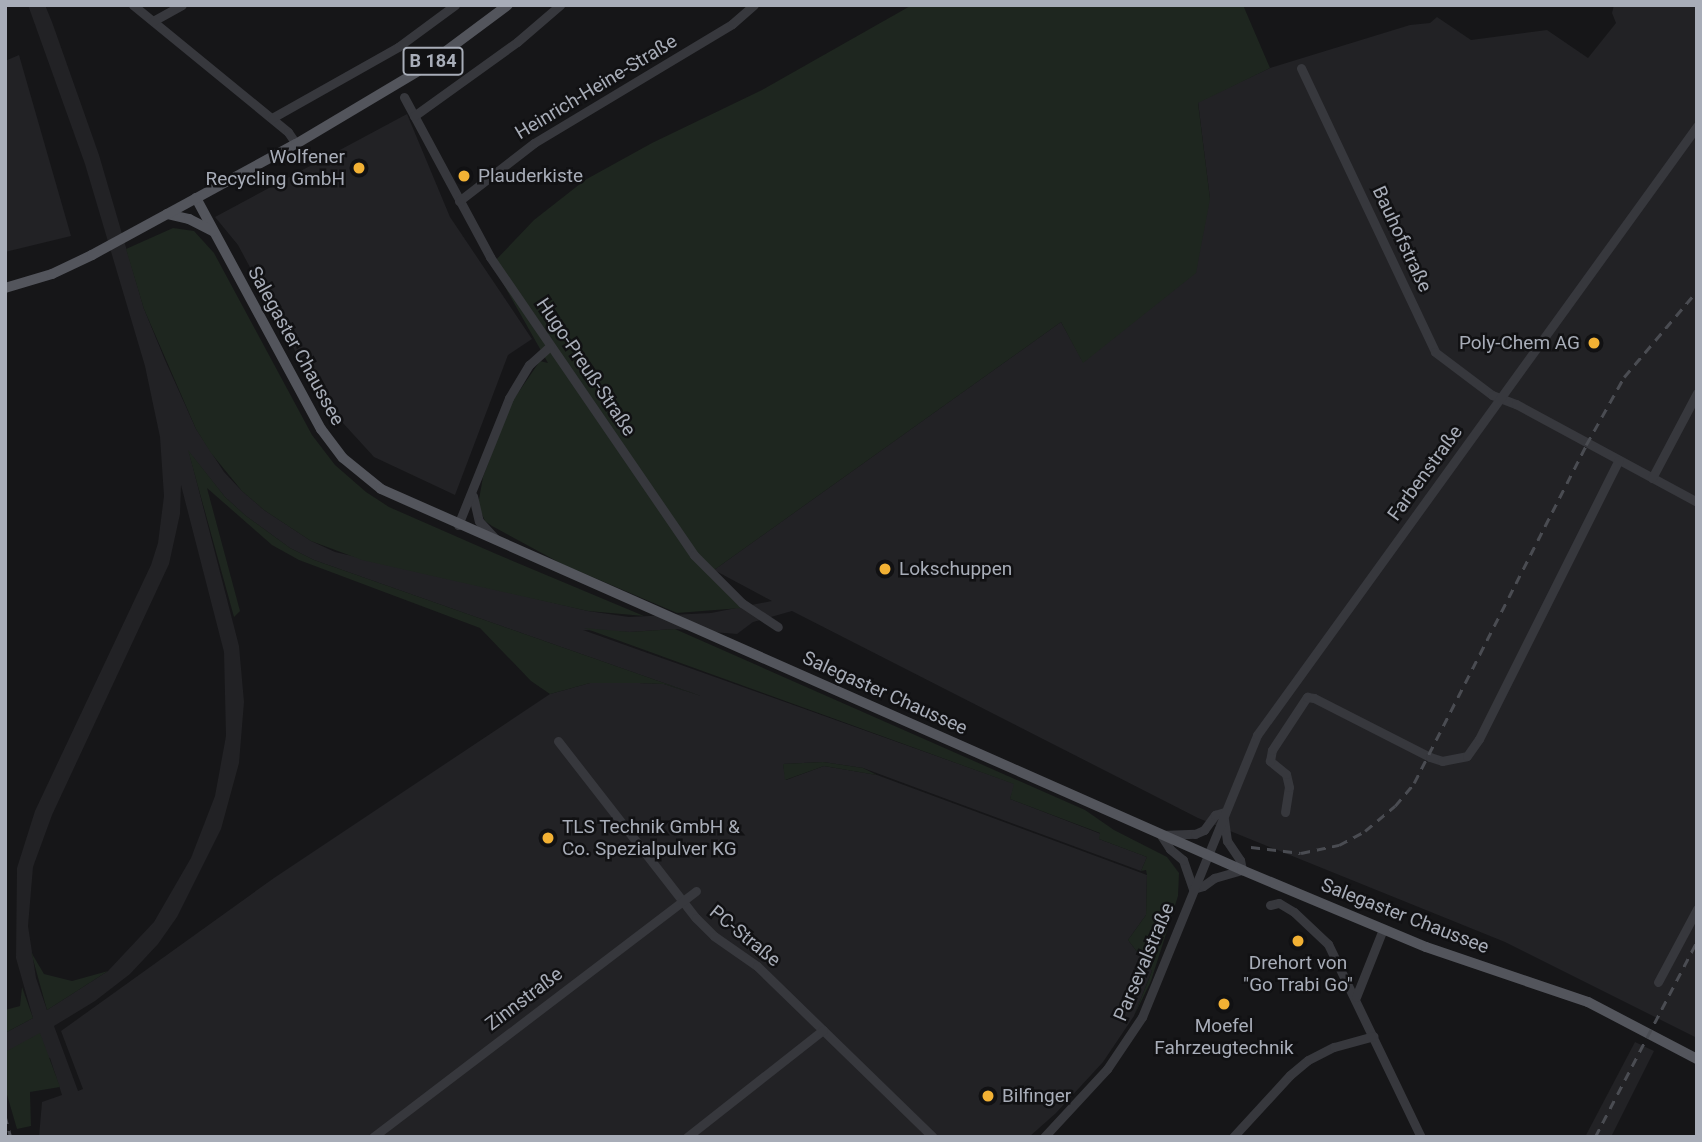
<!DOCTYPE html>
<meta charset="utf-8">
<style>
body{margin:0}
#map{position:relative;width:1702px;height:1142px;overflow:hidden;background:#161618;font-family:Roboto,sans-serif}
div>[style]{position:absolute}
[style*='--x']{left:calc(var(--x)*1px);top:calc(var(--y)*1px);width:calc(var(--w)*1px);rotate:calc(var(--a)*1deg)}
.built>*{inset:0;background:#222225}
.green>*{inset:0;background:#1e261f}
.minor>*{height:9px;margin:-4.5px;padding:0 4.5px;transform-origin:4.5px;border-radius:4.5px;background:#37383d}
.major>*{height:10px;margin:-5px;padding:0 5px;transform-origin:5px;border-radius:5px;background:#53555c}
.rail>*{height:2.5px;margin-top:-1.25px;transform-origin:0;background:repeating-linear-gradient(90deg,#4a4c52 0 9px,transparent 0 16px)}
.dots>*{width:19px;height:19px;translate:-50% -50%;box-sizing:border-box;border:4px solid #111113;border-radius:50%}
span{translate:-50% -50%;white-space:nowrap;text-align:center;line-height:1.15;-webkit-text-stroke:5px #111113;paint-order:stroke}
.shield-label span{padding:2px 5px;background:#111113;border:2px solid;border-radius:5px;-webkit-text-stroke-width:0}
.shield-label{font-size:18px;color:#a8adb8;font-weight:700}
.street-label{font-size:19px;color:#a8adb8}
.poi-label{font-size:19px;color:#a8adb8}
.right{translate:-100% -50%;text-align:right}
.left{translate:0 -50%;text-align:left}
.frame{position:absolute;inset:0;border:7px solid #a8adb8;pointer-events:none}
</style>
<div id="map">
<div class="built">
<div style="clip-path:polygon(evenodd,28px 5px,45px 5px,52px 22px,99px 155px,144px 309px,165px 360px,196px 429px,224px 472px,242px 491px,264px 510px,311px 541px,335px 552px,588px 611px,629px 617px,711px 613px,772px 601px,714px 570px,1061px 322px,1083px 362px,1210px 199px,1198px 102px,1270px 68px,1410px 25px,1430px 23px,1437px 17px,1471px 40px,1547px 30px,1588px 58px,1616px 23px,1612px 13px,1614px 5px,1697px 5px,1697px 1038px,1505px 942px,1198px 818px,792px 611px,753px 622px,737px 634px,675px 629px,630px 632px,583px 630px,1015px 784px,1010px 799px,1101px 834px,1099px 839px,1147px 857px,1141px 871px,863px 768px,823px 762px,783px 764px,786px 780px,824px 766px,877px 775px,1147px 875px,1146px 915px,1128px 940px,1152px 971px,1134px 1016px,1103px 1062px,1056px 1113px,1029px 1137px,39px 1137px,42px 1102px,62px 1095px,50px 1058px,5px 1052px,5px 1033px,33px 1018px,16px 958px,17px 868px,35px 811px,151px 565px,158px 543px,164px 496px,160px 437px,145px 366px,85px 164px,28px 5px,189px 452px,225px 497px,246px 516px,290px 548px,314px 560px,701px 696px,664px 684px,639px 683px,590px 683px,550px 694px,274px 878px,61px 1031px,83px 1089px,78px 1091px,54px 1026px,95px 1001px,130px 974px,158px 944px,177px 917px,221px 829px,239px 763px,244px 702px,239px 646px,189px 452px,28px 5px,181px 485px,224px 652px,226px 736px,215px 796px,191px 858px,154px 922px,108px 971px,47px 1010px,36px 978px,28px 926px,33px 867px,52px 815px,169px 564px,180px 514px,181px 485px)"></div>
<div style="clip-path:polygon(19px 55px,71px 236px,5px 252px,5px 61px)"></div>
<div style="clip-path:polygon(407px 114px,450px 217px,532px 339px,508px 355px,455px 495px,374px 457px,321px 399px,238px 245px,215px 217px)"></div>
<div style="clip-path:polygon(1635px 1042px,1654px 1051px,1611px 1137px,1585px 1137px)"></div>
</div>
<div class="green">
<div style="clip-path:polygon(912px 5px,1243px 5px,1270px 68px,1198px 103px,1210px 199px,1196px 273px,1083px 363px,1061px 322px,714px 570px,710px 577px,741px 608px,677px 613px,562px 564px,492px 526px,485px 521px,478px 505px,483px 477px,511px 403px,540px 361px,548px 363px,492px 264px,534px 220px,585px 180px,652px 143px,762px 90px)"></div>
<div style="clip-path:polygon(173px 228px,194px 231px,214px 253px,312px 435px,335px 465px,366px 492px,389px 507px,494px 553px,644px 616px,588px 611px,362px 560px,311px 541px,264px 510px,242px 491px,211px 453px,196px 429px,144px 309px,126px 249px)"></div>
<div style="clip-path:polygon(188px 450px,225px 497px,246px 516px,290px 548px,314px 560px,701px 696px,664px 684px,639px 683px,590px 683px,550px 694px,531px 681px,480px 628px,299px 560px,272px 545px,207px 488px,240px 611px,234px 617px)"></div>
<div style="clip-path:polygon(584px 628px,630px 632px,675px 629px,1085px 810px,1114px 830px,1167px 857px,1179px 873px,1178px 896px,1151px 981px,1134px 1016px,1152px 971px,1128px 940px,1146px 915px,1147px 875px,1146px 870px,1141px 871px,1147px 857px,1099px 839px,1100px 833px,1010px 799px,1014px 784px)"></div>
<div style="clip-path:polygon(823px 762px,863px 768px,877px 775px,824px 766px,785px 780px,783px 764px)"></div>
<div style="clip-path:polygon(31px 952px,44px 974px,72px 981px,108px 971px,47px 1010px)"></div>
<div style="clip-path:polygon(22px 987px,33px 1018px,5px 1033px,5px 1010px,20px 1006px)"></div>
<div style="clip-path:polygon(40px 1033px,60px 1087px,30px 1092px,31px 1126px,17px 1129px,5px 1088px,5px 1052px)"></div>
</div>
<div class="minor">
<div style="--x:133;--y:5;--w:200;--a:39.3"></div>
<div style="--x:288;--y:132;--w:14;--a:56"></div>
<div style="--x:153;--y:21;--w:33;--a:-29"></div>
<div style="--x:1301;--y:68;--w:314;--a:64.7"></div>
<div style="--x:1435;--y:352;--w:71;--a:37"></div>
<div style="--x:1492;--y:395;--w:26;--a:21"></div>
<div style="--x:1516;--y:404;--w:206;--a:28.4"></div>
<div style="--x:404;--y:97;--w:182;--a:61.7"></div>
<div style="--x:490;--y:257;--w:361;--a:55.6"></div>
<div style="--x:694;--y:555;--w:68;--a:45"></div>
<div style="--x:742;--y:603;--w:43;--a:33.7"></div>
<div style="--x:414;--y:116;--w:127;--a:-35.7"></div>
<div style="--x:517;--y:42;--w:57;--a:-40.7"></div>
<div style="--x:272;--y:118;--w:145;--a:-29.4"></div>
<div style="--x:398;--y:47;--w:71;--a:-36.4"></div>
<div style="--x:459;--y:201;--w:95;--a:-37.7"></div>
<div style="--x:534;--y:143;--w:231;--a:-31"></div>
<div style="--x:732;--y:24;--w:29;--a:-41"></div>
<div style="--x:1652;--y:478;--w:96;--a:-62.1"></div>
<div style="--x:473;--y:496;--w:26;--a:77"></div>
<div style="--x:479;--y:521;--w:26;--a:47"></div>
<div style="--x:458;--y:525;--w:137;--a:-68.1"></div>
<div style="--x:509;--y:398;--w:39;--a:-59"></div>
<div style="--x:529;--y:365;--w:28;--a:-42"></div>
<div style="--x:558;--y:741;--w:224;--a:52.1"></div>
<div style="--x:696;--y:918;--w:25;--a:45"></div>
<div style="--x:714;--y:936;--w:52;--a:34.9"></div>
<div style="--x:757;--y:966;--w:245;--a:44.2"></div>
<div style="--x:1285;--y:812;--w:25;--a:-81"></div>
<div style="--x:1289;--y:787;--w:13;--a:-103"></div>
<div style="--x:1286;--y:774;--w:21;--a:-141"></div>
<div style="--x:1270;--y:761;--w:11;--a:-80"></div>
<div style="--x:1272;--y:750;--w:64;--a:-56.6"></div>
<div style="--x:1307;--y:697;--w:7;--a:8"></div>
<div style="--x:1314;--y:698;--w:130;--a:27"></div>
<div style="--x:1430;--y:757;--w:13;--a:18"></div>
<div style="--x:1442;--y:761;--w:25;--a:-11"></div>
<div style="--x:1467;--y:756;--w:21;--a:-55"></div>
<div style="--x:1479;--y:739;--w:312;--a:-63.4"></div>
<div style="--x:1193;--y:889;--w:31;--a:-109"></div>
<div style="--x:1183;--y:860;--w:17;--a:-140"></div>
<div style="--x:1170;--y:849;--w:17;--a:-123"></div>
<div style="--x:1161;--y:835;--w:34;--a:-2"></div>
<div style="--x:1195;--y:834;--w:10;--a:-24"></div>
<div style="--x:1204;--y:830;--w:19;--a:-54"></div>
<div style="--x:1215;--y:815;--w:9;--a:-18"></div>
<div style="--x:1193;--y:889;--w:10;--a:-17"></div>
<div style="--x:1203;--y:886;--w:14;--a:-36"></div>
<div style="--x:1214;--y:878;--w:29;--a:-16"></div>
<div style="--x:1242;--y:870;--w:10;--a:-101"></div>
<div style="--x:1240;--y:860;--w:23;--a:-124"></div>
<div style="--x:1227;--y:841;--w:22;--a:-98"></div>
<div style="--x:1270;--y:905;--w:9;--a:-13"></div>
<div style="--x:1279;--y:903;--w:17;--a:31"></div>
<div style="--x:1294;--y:912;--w:47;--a:43.3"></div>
<div style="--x:1328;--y:944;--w:214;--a:64.3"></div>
<div style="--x:1658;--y:982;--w:83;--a:-61.9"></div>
<div style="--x:1356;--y:997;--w:73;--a:-68.3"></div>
<div style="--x:373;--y:1137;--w:406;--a:-37.3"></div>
<div style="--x:687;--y:1137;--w:173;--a:-38.2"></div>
<div style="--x:1044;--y:1137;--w:93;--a:-47.2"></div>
<div style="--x:1107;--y:1069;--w:63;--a:-56.1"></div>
<div style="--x:1142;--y:1017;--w:305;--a:-67.8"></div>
<div style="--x:1257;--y:735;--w:751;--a:-54.15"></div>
<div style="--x:1233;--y:1137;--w:84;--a:-47.4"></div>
<div style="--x:1290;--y:1075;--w:23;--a:-40"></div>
<div style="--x:1308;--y:1060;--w:29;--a:-27"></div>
<div style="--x:1334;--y:1047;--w:41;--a:-15.4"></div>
</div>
<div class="major">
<div style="--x:196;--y:198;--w:263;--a:61.6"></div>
<div style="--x:321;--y:429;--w:36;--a:53"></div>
<div style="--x:343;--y:458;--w:49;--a:39.2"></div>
<div style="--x:381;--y:489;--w:942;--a:23.87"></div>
<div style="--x:1242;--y:870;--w:199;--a:22.7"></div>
<div style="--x:1426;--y:947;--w:171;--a:18.8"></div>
<div style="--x:1588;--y:1002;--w:123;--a:27.6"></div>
<div style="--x:167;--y:214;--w:23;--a:13"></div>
<div style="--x:189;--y:219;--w:27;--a:27"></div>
<div style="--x:5;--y:288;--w:49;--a:-16.6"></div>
<div style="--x:52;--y:274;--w:44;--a:-25.4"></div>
<div style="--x:92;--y:255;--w:232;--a:-28.6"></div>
<div style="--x:296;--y:144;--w:147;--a:-30.8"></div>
<div style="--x:422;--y:69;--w:107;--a:-36.7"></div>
</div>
<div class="rail">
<div style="--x:1251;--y:847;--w:50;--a:6.8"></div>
<div style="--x:1301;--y:853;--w:39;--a:-12"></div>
<div style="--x:1339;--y:845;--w:30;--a:-28"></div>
<div style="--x:1365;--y:831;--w:39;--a:-40"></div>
<div style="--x:1395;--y:806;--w:30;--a:-50"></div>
<div style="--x:1414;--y:783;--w:379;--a:-63"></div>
<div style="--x:1586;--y:445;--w:78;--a:-60.8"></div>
<div style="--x:1624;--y:377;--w:113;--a:-49.7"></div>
<div style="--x:5;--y:1115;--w:23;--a:75"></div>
<div style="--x:1595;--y:1137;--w:221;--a:-62.5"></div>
</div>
<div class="dots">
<div style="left:359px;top:168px;background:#f2b134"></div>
<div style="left:464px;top:176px;background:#f2b134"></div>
<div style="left:1594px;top:343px;background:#f2b134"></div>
<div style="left:885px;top:569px;background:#f2b134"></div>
<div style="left:548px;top:838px;background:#f2b134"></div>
<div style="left:1298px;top:941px;background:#f2b134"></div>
<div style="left:1224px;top:1004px;background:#f2b134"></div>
<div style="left:988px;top:1096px;background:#f2b134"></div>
</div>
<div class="shield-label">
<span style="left:433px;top:61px">B 184</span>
</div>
<div class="street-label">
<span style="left:596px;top:87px;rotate:-31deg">Heinrich-Heine-Straße</span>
<span style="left:1402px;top:239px;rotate:65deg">Bauhofstraße</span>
<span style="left:296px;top:346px;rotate:61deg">Salegaster Chaussee</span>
<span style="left:586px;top:367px;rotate:56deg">Hugo-Preuß-Straße</span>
<span style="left:1425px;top:473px;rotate:-54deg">Farbenstraße</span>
<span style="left:885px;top:693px;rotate:24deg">Salegaster Chaussee</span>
<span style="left:1405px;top:916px;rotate:21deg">Salegaster Chaussee</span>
<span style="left:745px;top:936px;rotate:39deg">PC-Straße</span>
<span style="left:1144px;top:962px;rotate:-67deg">Parsevalstraße</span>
<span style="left:524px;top:999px;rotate:-37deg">Zinnstraße</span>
</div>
<div class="poi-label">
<span class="right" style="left:345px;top:168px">Wolfener<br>Recycling GmbH</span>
<span class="left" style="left:478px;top:176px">Plauderkiste</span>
<span class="right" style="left:1580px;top:343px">Poly-Chem AG</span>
<span class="left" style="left:899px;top:569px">Lokschuppen</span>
<span class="left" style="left:562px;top:838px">TLS Technik GmbH &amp;<br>Co. Spezialpulver KG</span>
<span style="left:1298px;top:974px">Drehort von<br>"Go Trabi Go"</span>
<span style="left:1224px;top:1037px">Moefel<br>Fahrzeugtechnik</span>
<span class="left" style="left:1002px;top:1096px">Bilfinger</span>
</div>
<div class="frame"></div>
</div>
